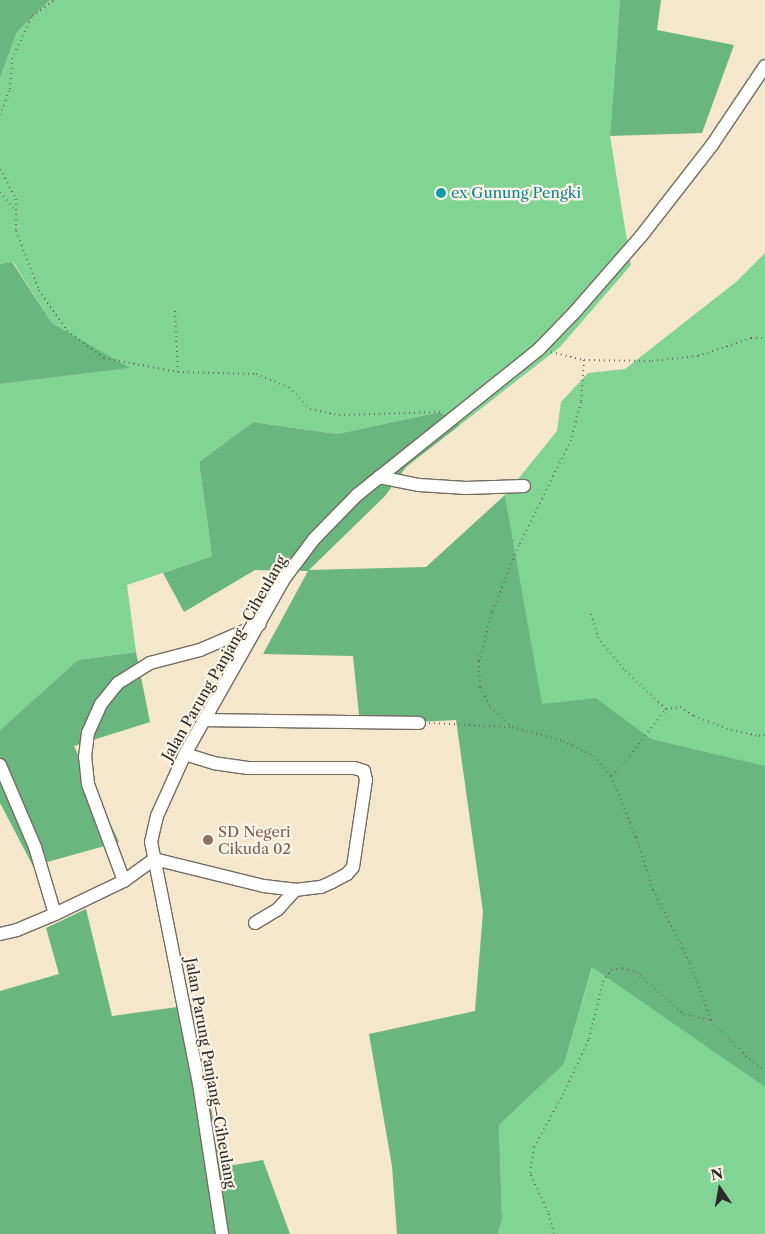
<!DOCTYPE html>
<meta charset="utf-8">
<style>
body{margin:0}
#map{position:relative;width:765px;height:1234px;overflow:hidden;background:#f4e7cc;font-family:"Libre Caslon Text",serif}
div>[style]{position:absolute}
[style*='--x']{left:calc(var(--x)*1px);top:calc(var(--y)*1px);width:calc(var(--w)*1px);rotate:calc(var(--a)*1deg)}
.green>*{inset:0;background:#82d495}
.forest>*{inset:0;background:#69b67e}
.path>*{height:2px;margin-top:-1px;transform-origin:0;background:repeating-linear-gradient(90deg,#716d63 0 1px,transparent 0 5px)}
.roads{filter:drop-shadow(1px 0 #716d63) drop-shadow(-1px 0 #716d63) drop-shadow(0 1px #716d63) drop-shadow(0 -1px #716d63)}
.minor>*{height:12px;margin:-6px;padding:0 6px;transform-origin:6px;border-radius:6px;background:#fff}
.dots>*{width:14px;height:14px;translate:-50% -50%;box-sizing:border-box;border:2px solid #fcf5e5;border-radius:50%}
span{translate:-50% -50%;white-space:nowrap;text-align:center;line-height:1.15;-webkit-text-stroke:4.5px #fcf5e5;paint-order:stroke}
.culture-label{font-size:15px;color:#0d838f}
.left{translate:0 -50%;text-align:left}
.street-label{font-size:15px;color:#2b2b2b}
.education-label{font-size:15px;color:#785e54}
.north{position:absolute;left:695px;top:1164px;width:50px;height:50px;-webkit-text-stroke:4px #fcf5e5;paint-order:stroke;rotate:348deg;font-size:14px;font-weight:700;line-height:20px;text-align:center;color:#2b2b2b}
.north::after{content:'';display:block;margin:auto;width:18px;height:22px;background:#2b2b2b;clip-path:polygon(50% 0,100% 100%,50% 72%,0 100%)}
</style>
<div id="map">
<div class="green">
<div style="clip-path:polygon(50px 0,620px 0,610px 136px,631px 265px,560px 347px,460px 425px,440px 412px,337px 434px,253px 422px,199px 462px,212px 556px,127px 585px,136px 652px,78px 660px,0 730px,0 384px,129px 368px,52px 323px,13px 262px,0 264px,0 78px,17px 32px)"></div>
<div style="clip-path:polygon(765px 253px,765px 1234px,498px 1234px,502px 1219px,499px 1125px,564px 1064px,615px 889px,541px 702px,505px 495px,557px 431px,561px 402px,588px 373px,625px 369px,736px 282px)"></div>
</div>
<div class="forest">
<div style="clip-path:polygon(0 0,50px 0,17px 32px,0 78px)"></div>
<div style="clip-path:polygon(620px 0,661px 0,657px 30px,734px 45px,702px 133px,610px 136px)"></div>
<div style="clip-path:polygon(12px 262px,52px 323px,130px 368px,0 384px,0 264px)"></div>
<div style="clip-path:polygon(440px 412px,460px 425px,406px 467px,385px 496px,309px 570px,426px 567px,505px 495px,542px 704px,596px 698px,651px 739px,765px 766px,765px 1087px,592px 967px,564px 1064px,499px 1125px,502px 1219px,498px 1234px,397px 1234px,392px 1166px,369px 1034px,475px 1011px,483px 912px,456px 720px,360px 725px,353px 656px,263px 654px,308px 571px,255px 570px,184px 612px,163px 573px,212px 556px,199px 462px,253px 422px,337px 434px)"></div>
<div style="clip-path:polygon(136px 652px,150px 722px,74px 746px,119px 842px,33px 866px,0 803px,0 730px,78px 660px)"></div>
<div style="clip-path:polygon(86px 909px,112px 1016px,192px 1005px,222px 1167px,263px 1160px,290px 1234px,0 1234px,0 991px,59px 974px,46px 928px)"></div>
</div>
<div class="path">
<div style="--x:0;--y:115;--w:28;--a:-69"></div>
<div style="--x:10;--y:89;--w:30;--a:-86"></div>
<div style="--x:12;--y:59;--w:47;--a:-65.1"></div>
<div style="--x:32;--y:16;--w:27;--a:-36"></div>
<div style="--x:0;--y:169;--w:34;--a:62"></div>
<div style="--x:16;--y:199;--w:32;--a:90"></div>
<div style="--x:16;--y:231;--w:63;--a:68.7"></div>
<div style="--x:39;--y:290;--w:50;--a:55.7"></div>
<div style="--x:67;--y:331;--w:46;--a:36.1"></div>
<div style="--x:104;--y:358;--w:75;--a:10.7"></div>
<div style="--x:178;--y:372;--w:78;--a:1.5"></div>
<div style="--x:256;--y:374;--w:35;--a:22"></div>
<div style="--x:289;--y:387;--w:30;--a:46"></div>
<div style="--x:310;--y:409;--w:30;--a:12"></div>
<div style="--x:339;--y:415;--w:102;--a:-1.7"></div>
<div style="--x:0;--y:192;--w:23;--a:50"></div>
<div style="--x:175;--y:311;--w:61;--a:87.2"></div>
<div style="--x:551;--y:352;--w:34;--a:14"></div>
<div style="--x:584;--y:360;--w:68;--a:0.8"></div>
<div style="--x:652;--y:361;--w:46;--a:-6.2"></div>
<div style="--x:698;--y:356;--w:56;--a:-18.8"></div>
<div style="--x:751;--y:338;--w:14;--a:0"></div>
<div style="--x:584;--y:360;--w:42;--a:94.1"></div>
<div style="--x:581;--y:402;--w:39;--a:105"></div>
<div style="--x:571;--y:440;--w:117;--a:116.3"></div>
<div style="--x:519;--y:545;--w:72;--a:111.9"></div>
<div style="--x:492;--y:612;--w:51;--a:104.9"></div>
<div style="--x:479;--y:661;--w:26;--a:88"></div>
<div style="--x:480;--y:687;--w:22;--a:63"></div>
<div style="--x:490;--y:707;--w:30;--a:42"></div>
<div style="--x:512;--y:727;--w:53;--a:15.4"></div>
<div style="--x:563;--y:741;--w:34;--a:26"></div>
<div style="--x:594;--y:756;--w:26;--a:50"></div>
<div style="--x:611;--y:776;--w:66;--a:67.7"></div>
<div style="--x:636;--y:837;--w:56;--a:72.2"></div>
<div style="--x:653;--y:890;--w:82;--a:63.1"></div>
<div style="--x:690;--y:963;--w:61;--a:69.8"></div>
<div style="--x:591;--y:614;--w:24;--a:73"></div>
<div style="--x:598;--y:637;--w:43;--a:51.5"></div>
<div style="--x:625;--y:671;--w:56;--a:42.8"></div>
<div style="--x:429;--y:723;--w:82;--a:2.8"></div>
<div style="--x:611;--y:776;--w:28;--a:-46"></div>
<div style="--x:630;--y:756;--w:59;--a:-52.5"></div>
<div style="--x:666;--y:709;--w:14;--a:-8"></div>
<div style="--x:680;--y:707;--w:17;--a:33"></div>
<div style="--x:694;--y:716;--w:40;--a:21"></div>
<div style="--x:731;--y:730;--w:29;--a:12"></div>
<div style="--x:759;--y:736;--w:6;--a:-9"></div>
<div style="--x:554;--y:1234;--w:23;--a:-105"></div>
<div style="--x:548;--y:1212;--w:43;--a:-114.8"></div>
<div style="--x:530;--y:1173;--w:26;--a:-81"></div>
<div style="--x:534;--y:1147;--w:64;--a:-61"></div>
<div style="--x:565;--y:1091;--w:57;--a:-65.2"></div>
<div style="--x:589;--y:1039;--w:59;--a:-76.2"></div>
<div style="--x:603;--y:982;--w:14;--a:-56"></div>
<div style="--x:611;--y:970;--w:12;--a:-9"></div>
<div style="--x:623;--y:968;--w:14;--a:17"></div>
<div style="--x:636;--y:972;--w:64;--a:41.2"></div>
<div style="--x:684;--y:1014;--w:28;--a:13"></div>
<div style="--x:711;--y:1020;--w:54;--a:45.7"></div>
<div style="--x:749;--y:1059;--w:20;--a:37"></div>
</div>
<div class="roads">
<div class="minor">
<div style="--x:379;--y:477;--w:41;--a:11.3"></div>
<div style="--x:419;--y:485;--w:47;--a:3.7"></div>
<div style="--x:466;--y:488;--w:58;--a:-2"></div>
<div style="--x:205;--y:720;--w:214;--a:0.8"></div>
<div style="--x:0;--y:765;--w:89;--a:66.9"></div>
<div style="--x:35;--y:847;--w:70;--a:73.4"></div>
<div style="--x:124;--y:881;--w:103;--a:-110.4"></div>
<div style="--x:88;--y:784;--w:27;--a:-96"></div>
<div style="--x:85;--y:757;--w:24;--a:-83"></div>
<div style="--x:88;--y:733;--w:32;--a:-66"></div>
<div style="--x:101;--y:704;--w:27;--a:-51"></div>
<div style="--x:118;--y:683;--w:38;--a:-32"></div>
<div style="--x:150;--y:663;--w:52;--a:-14.6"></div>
<div style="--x:200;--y:650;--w:65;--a:-23.4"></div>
<div style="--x:255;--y:923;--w:27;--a:-31"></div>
<div style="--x:278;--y:909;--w:25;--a:-48"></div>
<div style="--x:0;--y:934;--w:17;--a:-13"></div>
<div style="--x:17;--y:930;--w:41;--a:-22.8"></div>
<div style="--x:55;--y:914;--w:76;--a:-25.6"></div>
<div style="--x:124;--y:881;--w:37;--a:-36"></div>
<div style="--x:154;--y:859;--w:113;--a:13.8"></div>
<div style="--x:264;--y:886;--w:31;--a:7"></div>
<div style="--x:295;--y:890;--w:26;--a:-7"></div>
<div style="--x:321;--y:887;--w:12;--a:-24"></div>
<div style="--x:332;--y:882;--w:17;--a:-28"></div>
<div style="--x:347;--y:874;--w:9;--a:-49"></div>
<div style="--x:353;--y:867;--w:88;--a:-81.5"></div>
<div style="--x:366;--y:780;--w:9;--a:-103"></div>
<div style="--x:364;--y:771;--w:10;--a:-163"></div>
<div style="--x:354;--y:768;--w:106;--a:180"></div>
<div style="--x:248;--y:768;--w:34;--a:-172"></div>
<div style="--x:214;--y:763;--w:30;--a:-163"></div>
<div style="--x:222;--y:1234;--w:152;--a:-98.7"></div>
<div style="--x:199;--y:1084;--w:247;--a:-101.2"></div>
<div style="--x:151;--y:842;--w:27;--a:-77"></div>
<div style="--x:157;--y:816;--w:68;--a:-65.7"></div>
<div style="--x:185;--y:754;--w:201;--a:-60.5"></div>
<div style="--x:284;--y:579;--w:50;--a:-53.1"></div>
<div style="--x:314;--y:539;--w:62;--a:-45.7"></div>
<div style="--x:357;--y:495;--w:233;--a:-38.7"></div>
<div style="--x:539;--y:349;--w:50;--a:-45.8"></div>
<div style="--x:574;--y:313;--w:103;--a:-48.9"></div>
<div style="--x:642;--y:235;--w:114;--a:-52.1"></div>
<div style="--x:712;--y:145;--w:95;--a:-56.1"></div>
</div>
</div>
<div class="dots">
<div style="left:441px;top:193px;background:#0f9aa8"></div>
<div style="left:208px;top:840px;background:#8d6e63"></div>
</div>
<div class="culture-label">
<span class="left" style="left:451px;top:193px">ex Gunung Pengki</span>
</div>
<div class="street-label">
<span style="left:224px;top:658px;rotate:-60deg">Jalan Parung Panjang–Ciheulang</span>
<span style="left:211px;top:1073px;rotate:80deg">Jalan Parung Panjang–Ciheulang</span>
</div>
<div class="education-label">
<span class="left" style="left:218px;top:840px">SD Negeri<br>Cikuda 02</span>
</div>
<div class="north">N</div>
</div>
